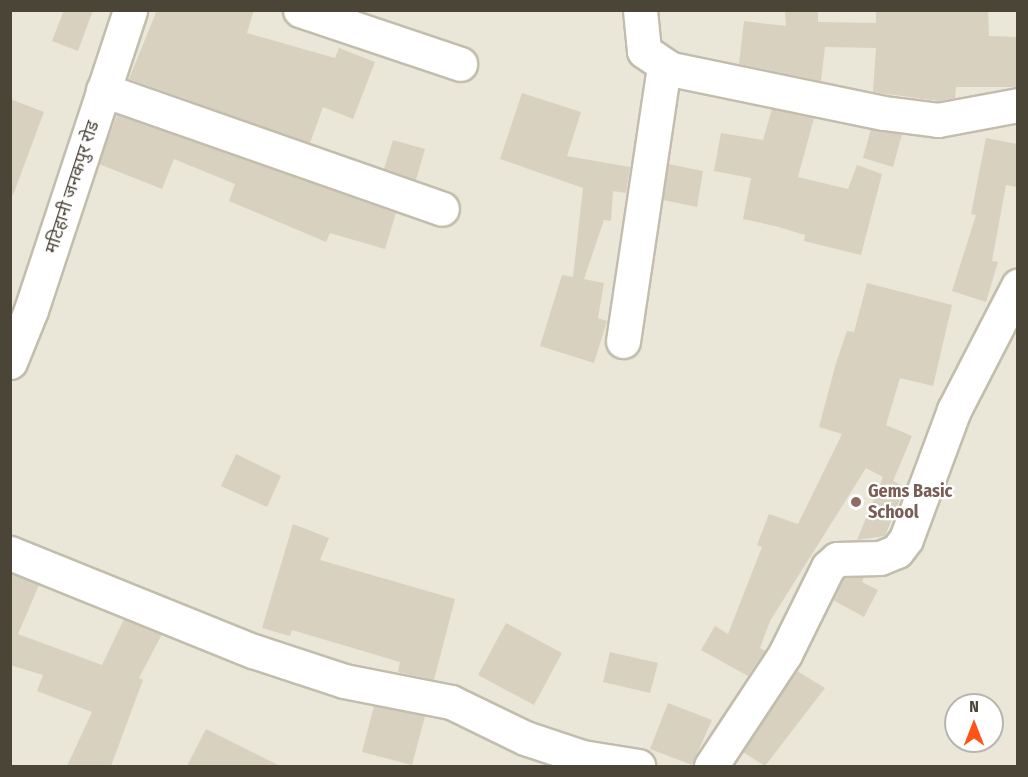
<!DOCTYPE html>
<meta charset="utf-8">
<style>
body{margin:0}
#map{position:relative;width:1028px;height:777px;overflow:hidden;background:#f6f4eb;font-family:"Fira Sans Condensed","Noto Sans Devanagari",sans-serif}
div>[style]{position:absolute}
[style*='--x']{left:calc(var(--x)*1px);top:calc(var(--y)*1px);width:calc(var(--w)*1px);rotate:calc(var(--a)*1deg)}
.residential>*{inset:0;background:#eae6d8}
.building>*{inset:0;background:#d8d1bf}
.roads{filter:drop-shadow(2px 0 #c2bdac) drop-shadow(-2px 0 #c2bdac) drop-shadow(0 2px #c2bdac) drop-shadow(0 -2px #c2bdac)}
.street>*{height:33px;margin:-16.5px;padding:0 16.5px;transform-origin:16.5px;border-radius:16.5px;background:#fff}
.dots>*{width:16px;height:16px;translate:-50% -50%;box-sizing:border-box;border:3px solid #fff;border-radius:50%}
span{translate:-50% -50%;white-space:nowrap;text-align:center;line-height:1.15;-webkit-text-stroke:4.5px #fff;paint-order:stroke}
.street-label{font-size:18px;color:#4b4538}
.education-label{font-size:18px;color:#785e54;font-weight:700}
.left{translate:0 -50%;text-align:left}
.frame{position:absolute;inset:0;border:12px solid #4b4538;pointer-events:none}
.north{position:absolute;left:944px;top:693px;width:60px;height:60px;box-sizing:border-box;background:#fff;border:2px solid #b7b5af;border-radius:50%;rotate:0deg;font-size:16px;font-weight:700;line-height:24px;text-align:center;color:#4b4538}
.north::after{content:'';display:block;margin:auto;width:21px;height:27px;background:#ff5318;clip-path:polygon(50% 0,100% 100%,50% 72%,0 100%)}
</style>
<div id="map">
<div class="residential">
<div style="clip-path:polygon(evenodd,10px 11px,1017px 11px,1017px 766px,11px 766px,10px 11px,956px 705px,992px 705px,992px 741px,956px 741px,956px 705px)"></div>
</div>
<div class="building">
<div style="clip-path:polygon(64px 10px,93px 10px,78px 51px,52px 41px)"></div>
<div style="clip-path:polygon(157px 10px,254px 10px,247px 33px,335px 58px,339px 48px,375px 62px,353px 119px,323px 107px,310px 143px,129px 79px)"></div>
<div style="clip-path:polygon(785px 10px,818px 10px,818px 22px,876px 23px,876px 10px,988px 10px,989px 36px,1017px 37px,1017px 87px,956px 87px,955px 98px,939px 101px,873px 92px,876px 48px,825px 47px,821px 81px,739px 64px,744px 21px,786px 26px)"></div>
<div style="clip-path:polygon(522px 93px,581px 112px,567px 156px,630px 167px,626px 193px,613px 191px,611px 221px,604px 220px,584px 279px,604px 283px,598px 318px,607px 321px,594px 363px,540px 346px,562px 275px,573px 277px,583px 188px,500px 159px)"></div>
<div style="clip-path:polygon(10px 99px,44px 112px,13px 195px,10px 194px)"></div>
<div style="clip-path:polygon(772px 109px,814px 118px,798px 177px,848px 189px,857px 165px,882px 174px,861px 255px,804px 241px,805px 235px,775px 226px,743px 219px,751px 178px,714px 171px,721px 133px,763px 140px)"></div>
<div style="clip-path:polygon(117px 115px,396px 213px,385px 249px,330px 233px,326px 242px,229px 201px,235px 184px,174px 159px,162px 189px,99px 164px)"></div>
<div style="clip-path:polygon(871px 129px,902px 134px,893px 167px,863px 158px)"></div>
<div style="clip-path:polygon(986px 138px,1017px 144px,1017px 187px,1006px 185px,992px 261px,998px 262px,986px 302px,952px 291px,976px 215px,971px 214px)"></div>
<div style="clip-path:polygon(393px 140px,425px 149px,416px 180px,384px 169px)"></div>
<div style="clip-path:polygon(668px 164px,703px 171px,697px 207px,663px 200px)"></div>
<div style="clip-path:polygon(867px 283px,952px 305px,933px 386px,900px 378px,886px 425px,912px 436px,893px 481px,905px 487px,885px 536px,857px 540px,883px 477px,866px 468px,770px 621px,760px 648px,765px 651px,748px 676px,701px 650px,715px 626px,728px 634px,762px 547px,757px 545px,769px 514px,798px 524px,842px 434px,819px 427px,836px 363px,847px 331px,854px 332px)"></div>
<div style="clip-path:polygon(236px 454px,281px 476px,267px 507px,221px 486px)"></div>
<div style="clip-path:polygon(293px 524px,329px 538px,320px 560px,455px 599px,434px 680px,398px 672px,400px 662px,292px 630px,290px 636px,262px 628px)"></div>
<div style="clip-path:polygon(10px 573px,39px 585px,18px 634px,102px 665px,124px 619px,162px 634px,139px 678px,143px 680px,111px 766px,67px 766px,92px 712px,37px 691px,43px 675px,10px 665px)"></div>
<div style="clip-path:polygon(864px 577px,862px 582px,878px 590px,864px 617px,833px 600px,844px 578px)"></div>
<div style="clip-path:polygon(506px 623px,562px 653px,534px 705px,478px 675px)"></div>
<div style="clip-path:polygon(610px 652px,658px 663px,650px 693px,603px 682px)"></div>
<div style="clip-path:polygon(797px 671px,825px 688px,765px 766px,743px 752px)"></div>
<div style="clip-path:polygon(668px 703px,712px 720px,692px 765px,650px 749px)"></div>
<div style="clip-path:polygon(374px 706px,425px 716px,412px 765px,362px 752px)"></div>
<div style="clip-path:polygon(206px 729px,280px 766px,187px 766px)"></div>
</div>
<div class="roads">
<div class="street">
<div style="--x:300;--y:10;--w:169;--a:18.6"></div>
<div style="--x:640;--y:10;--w:41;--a:84.4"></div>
<div style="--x:644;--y:51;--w:32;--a:34"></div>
<div style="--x:671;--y:69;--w:217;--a:11.7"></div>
<div style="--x:884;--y:113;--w:54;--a:7.4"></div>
<div style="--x:938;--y:120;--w:81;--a:-10.6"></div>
<div style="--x:103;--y:90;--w:359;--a:19.3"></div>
<div style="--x:623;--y:341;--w:278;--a:-81.5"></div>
<div style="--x:10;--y:362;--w:56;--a:-68"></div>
<div style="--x:31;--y:310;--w:316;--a:-71.7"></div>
<div style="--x:10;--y:553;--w:262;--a:22"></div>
<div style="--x:253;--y:651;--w:96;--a:18.2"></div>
<div style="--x:344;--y:681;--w:109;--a:11.1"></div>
<div style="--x:451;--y:702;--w:82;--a:25.9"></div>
<div style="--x:525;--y:738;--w:60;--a:18.4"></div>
<div style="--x:582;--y:757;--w:57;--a:9.1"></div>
<div style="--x:711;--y:766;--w:134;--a:-56.5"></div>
<div style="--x:785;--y:654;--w:97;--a:-63.7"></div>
<div style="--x:828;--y:567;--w:12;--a:-42"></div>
<div style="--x:837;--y:559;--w:43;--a:-1.3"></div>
<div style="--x:880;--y:558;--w:18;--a:-22"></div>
<div style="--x:897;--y:551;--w:15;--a:-53"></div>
<div style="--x:906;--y:539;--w:138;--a:-69.6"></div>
<div style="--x:954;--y:410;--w:140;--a:-62.7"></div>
</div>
</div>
<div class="dots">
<div style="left:856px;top:502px;background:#8d6e63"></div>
</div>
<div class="street-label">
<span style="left:72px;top:187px;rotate:-72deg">मटिहानी जनकपुर रोड</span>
</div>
<div class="education-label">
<span class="left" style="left:868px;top:502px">Gems Basic<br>School</span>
</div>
<div class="frame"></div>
<div class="north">N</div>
</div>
